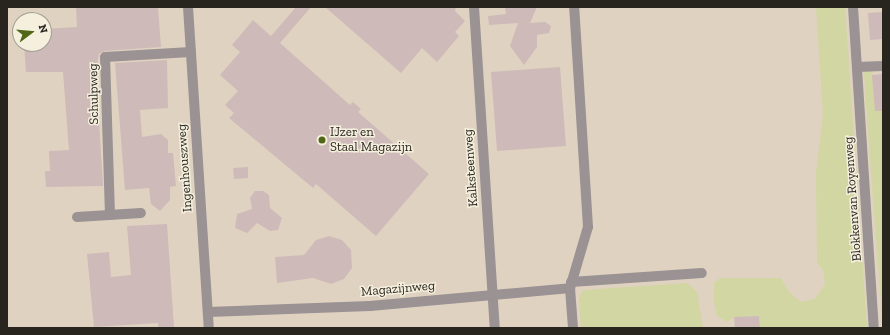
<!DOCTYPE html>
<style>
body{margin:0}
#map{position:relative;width:890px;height:335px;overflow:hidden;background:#e8e2d1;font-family:"Zilla Slab",serif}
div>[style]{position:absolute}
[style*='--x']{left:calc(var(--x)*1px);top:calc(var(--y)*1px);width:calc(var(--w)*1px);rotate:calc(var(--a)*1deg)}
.industrial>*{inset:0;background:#e0d2c0}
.green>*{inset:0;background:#d1d6a2}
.building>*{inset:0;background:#cebab8}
.minor>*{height:10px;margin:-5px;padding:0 5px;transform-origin:5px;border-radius:5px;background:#9a9293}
.dots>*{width:11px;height:11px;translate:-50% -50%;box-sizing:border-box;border:2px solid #f5efde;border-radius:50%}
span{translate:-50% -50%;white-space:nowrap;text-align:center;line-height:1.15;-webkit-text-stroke:3px #f5efde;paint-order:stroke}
.street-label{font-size:13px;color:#28251f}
.poi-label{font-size:13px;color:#28251f}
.left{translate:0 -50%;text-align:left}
.frame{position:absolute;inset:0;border:8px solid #28251f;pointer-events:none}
.north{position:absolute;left:12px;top:12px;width:40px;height:40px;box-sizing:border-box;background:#f5efde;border:1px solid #a39e92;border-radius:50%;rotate:74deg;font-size:11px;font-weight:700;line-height:16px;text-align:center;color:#28251f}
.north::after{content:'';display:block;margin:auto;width:14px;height:18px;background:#506717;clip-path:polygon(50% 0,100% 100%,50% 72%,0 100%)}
</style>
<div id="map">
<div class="industrial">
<div style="clip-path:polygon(evenodd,7px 7px,883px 7px,883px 328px,7px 328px,7px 7px,20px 20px,44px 20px,44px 44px,20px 44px,20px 20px)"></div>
</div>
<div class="green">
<div style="clip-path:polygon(816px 7px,845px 7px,867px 328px,760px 328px,759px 316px,734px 317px,727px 322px,717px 316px,714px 303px,714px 283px,720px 278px,781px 278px,789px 292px,801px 302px,815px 299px,825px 284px,823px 270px,817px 263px,816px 173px,823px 115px)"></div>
<div style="clip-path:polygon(867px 70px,872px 70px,875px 104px,883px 104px,883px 328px,867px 120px,864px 73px)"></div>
<div style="clip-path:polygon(687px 283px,697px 292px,703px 328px,581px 328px,579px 298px,583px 290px)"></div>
</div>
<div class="building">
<div style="clip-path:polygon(76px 7px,158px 7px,161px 47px,105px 51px,99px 54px,96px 71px,103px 186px,46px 187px,45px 171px,50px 171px,49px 151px,69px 150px,63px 72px,26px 72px,24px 44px,44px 44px,44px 29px,77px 27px)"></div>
<div style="clip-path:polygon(296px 7px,311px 7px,280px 43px,350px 105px,353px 102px,361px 109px,358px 112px,429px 174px,376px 236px,316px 184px,313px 188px,229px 118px,234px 113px,225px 105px,238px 91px,220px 75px,240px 52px,232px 45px,253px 20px,271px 36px)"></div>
<div style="clip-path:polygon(325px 7px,456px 7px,455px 11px,465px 21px,455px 32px,459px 36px,437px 62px,422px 48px,401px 73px)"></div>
<div style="clip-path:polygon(505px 7px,537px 7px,530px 23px,545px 22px,551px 26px,549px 33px,537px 35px,537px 47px,524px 65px,510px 46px,518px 23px,489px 25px,488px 16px,506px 14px)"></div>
<div style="clip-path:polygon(883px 12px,883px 39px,870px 40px,868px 13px)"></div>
<div style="clip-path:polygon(167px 60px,168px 108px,140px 110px,142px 137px,161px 134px,168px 140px,168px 153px,173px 153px,176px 186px,170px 187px,170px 200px,160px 211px,151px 204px,149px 188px,125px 190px,115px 63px)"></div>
<div style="clip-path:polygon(560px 67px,566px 146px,497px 151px,491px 72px)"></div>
<div style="clip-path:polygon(883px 74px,883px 111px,875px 111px,872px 75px)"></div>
<div style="clip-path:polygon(248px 167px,248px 178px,234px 179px,233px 168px)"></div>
<div style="clip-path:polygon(255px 191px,263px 191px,269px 195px,270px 208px,282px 218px,278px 230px,270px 231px,257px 223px,247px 233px,235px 228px,237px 214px,252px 209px,250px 198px)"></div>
<div style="clip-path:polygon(167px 224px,174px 327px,158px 328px,158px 323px,94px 327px,87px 254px,109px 252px,111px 277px,131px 275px,127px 226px)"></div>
<div style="clip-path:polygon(329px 236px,342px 240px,351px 250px,352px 268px,344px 279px,331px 284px,313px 278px,277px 283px,275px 257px,304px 255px,316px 240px)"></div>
<div style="clip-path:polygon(759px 316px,760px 328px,735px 328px,734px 317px)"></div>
</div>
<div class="minor">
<div style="--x:188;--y:7;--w:322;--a:86.3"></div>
<div style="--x:474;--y:7;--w:322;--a:86.3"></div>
<div style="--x:853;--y:7;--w:322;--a:86.3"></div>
<div style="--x:857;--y:67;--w:26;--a:-2"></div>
<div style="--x:110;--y:215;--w:158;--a:-91.8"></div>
<div style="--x:105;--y:57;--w:86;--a:-3.3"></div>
<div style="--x:77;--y:217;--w:64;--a:-3.6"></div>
<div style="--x:571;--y:282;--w:131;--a:-3.9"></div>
<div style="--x:208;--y:312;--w:162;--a:-2.1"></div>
<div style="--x:370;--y:306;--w:201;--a:-5.1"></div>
<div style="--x:573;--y:328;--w:40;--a:-94.3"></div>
<div style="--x:570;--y:288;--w:64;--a:-73.6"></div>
<div style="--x:588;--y:227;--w:220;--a:-93.6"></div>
</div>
<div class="dots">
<div style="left:322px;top:140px;background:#506717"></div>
</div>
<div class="street-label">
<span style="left:94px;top:94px;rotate:-91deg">Schulpweg</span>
<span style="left:185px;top:168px;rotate:-94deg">Ingenhouszweg</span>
<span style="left:471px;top:168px;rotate:-94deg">Kalksteenweg</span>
<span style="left:853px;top:199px;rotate:-94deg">Blokkenvan Royenweg</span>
<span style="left:398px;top:289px;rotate:-5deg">Magazijnweg</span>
</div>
<div class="poi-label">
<span class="left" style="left:330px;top:140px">IJzer en<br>Staal Magazijn</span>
</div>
<div class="frame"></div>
<div class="north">N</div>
</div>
